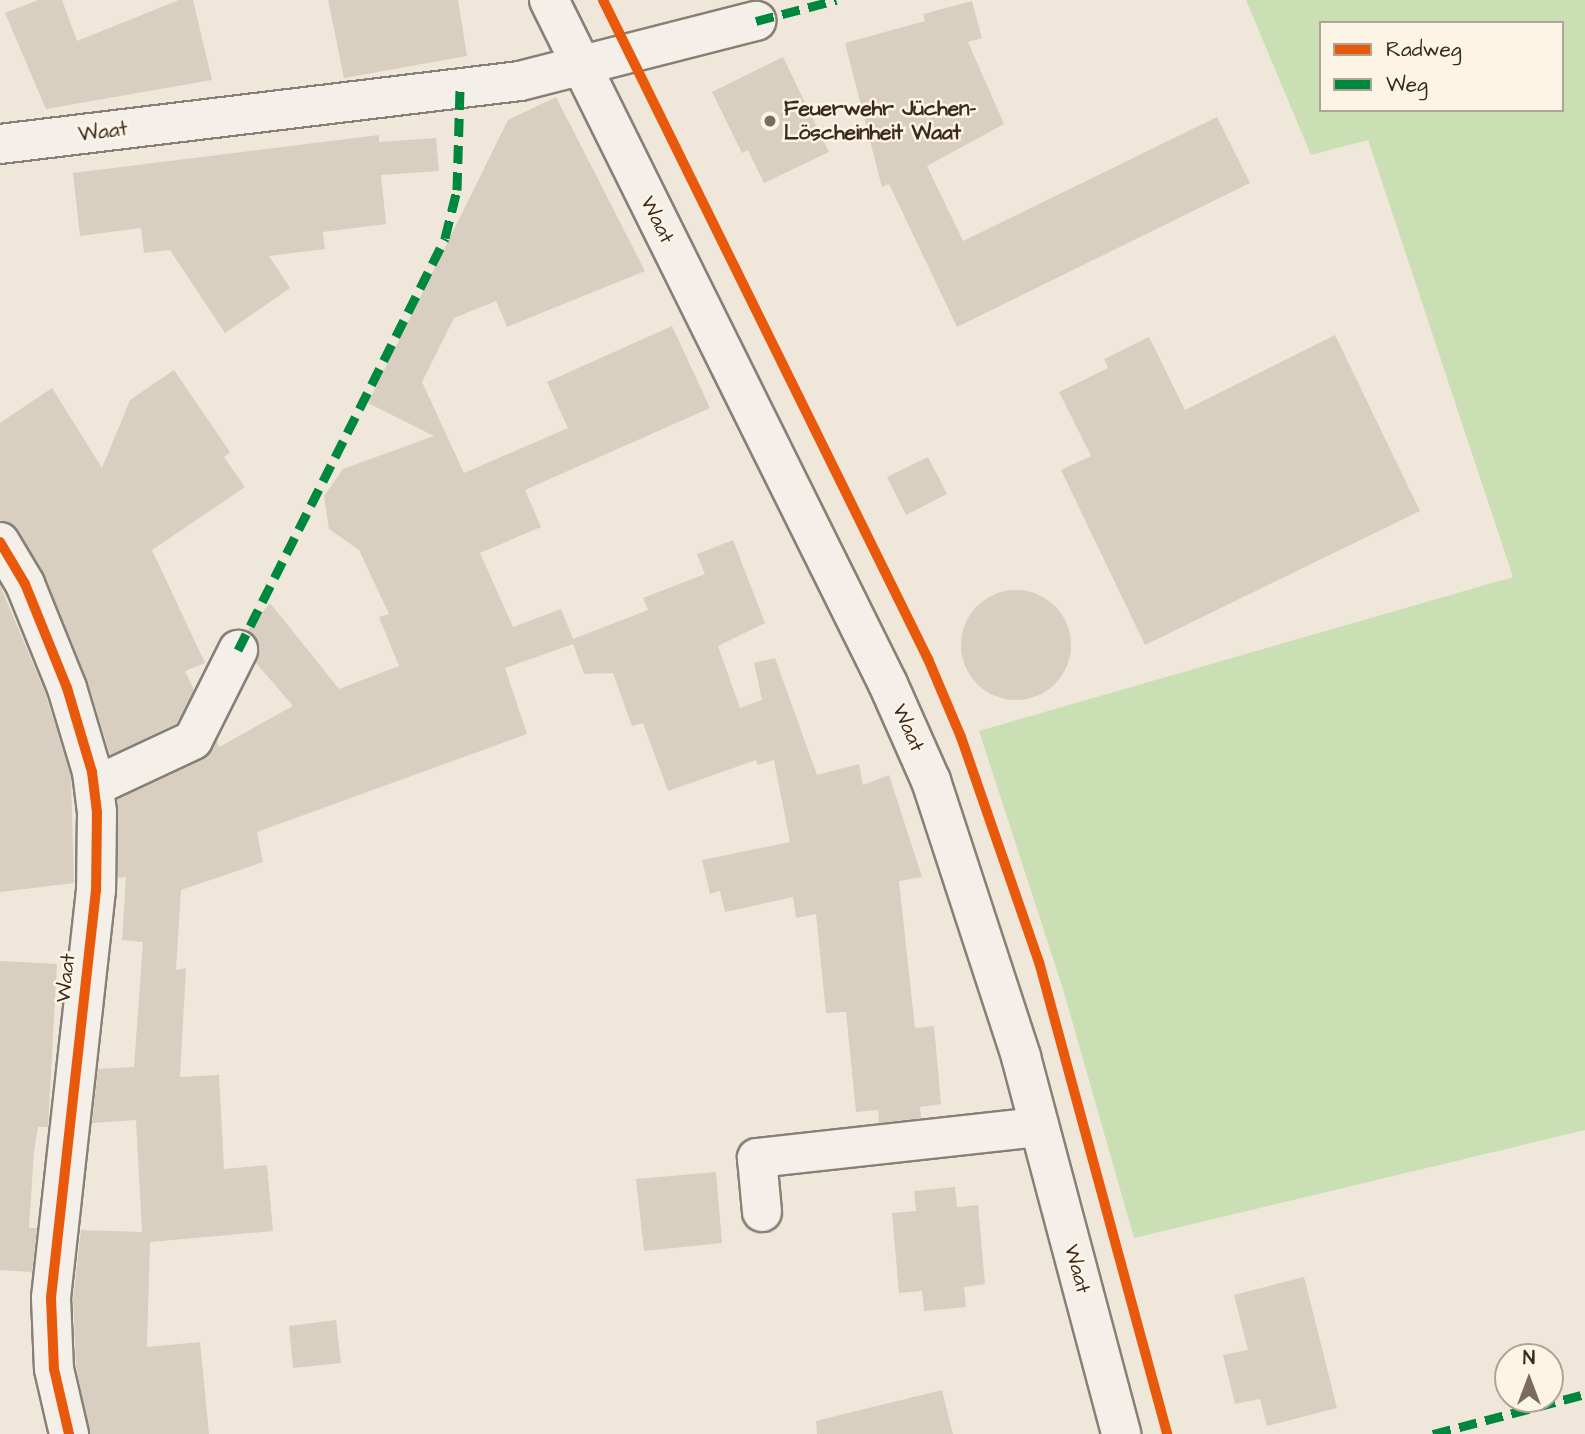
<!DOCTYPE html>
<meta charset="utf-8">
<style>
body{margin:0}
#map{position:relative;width:1585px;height:1434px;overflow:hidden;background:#efe7d9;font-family:"Architects Daughter",sans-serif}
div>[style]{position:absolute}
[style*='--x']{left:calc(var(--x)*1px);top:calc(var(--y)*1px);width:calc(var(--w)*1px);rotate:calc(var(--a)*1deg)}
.green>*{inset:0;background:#cbdfb5}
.building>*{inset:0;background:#d9cfc0}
.round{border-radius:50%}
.roads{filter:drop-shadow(2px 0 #878077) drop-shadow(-2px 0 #878077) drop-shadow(0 2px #878077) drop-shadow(0 -2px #878077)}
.minor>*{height:38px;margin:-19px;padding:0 19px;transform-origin:19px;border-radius:19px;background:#f4f0e9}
.major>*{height:38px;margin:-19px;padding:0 19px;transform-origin:19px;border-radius:19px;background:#f4f0e9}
.quiet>*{height:9px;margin-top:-4.5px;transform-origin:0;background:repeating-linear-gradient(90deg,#00873e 0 18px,transparent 0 27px)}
.cycleway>*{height:10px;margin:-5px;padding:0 5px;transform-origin:5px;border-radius:5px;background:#e8590c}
.dots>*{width:19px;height:19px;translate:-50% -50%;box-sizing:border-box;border:4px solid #fcf5e5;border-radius:50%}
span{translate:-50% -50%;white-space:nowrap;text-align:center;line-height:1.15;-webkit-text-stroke:5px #fcf5e5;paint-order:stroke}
.poi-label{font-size:21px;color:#3b2a1e;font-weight:700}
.left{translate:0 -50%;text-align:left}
.street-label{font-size:21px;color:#3b2a1e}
.legend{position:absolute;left:1319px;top:21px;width:245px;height:91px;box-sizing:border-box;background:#fcf5e5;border:2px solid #afa495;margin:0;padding:9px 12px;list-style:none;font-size:21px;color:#3b2a1e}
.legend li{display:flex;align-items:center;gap:14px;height:35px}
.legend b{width:35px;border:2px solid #afa495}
.north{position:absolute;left:1494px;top:1343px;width:70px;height:70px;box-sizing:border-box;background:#fcf5e5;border:2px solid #afa495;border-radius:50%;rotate:0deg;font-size:19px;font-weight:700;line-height:28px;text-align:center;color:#3b2a1e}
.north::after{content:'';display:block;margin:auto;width:24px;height:32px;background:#7a6c5f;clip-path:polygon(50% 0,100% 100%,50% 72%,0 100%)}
</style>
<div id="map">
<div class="green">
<div style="clip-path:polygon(evenodd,1246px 0,1585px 0,1585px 1130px,1134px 1238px,1063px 989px,979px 731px,1513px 577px,1368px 140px,1311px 155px,1246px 0,1321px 23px,1562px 23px,1562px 110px,1321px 110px,1321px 23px)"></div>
</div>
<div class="building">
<div style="clip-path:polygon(38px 0,62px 0,77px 41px,179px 0,193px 0,212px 80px,46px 109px,5px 13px)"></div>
<div style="clip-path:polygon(328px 0,458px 0,467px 56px,344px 78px)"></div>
<div style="clip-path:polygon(972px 1px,982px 38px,968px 42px,1004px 124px,927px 166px,963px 241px,1217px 117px,1250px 183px,957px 327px,889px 184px,882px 187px,845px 43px,925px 21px,923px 14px)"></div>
<div style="clip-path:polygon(783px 57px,829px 152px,764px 183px,748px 150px,742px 153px,712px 92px)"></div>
<div style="clip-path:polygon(556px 97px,645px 271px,507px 327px,496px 301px,454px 318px,422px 382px,464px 473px,568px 428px,547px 382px,672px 326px,710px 408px,525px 490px,541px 527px,480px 553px,513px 627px,561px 609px,573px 639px,648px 610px,643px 598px,705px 574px,697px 554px,733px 540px,765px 623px,718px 646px,740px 708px,762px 700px,754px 663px,775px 658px,817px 775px,859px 764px,863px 785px,889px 775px,922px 877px,899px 881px,915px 1028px,934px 1026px,941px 1104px,920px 1107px,921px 1118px,879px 1123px,878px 1110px,856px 1112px,846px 1012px,826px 1013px,816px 914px,796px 918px,793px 897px,725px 912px,720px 891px,710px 894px,702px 860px,790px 842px,774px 760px,758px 765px,756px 760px,668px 791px,643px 723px,632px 726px,613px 673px,584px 674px,573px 644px,505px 668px,527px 734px,257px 832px,263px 862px,181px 890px,176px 970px,186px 968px,180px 1077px,219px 1075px,224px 1169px,267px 1165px,273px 1231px,150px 1242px,147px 1347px,200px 1342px,209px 1434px,90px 1434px,76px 1366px,73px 1299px,81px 1230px,142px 1232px,136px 1120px,92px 1123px,98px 1069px,134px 1067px,143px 942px,122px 940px,126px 877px,118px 878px,117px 800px,202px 760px,217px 741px,219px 747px,293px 706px,256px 663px,260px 648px,248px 630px,270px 603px,339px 689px,399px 666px,379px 617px,389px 614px,359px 550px,329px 529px,324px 496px,343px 469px,434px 436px,368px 403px,508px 120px)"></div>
<div style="clip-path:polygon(379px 135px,379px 142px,436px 138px,439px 171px,381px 175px,386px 224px,323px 232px,325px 249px,269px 256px,290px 288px,225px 333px,170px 250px,144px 253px,141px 228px,80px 236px,73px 173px)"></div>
<div style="clip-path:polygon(1335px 335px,1420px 511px,1145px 645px,1061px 470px,1091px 456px,1059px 392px,1108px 368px,1104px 359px,1149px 337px,1185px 410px)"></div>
<div style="clip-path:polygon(174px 370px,230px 452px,224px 457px,245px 487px,152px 550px,205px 663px,185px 671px,194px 690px,177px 723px,110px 755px,87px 680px,45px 576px,18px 530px,0 520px,0 423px,52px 388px,102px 468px,130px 400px)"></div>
<div style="clip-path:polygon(928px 457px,947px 494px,906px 515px,887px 477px)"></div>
<div style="clip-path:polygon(0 585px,46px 695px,71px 777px,74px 883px,0 892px)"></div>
<div class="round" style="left:961px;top:590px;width:110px;height:110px"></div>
<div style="clip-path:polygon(0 961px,57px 964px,48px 1127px,38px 1127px,34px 1151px,29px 1228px,37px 1228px,32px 1272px,0 1270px)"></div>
<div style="clip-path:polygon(716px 1172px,722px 1243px,644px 1251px,636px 1179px)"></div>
<div style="clip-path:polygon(955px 1187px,957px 1207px,978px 1205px,985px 1284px,964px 1287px,966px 1307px,924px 1311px,922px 1291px,899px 1293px,892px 1213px,916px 1211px,914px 1191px)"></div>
<div style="clip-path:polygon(1304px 1277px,1337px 1408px,1267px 1426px,1260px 1399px,1235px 1404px,1223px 1355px,1248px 1350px,1234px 1295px)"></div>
<div style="clip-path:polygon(336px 1320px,341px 1363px,293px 1368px,289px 1326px)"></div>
<div style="clip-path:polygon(942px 1390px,953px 1434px,817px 1434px,816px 1421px)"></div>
</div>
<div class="roads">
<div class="minor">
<div style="--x:0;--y:144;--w:524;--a:-6.91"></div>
<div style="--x:520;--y:81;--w:244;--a:-14.3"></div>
<div style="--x:0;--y:542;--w:49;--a:59.2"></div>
<div style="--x:25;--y:584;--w:112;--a:68"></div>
<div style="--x:67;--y:688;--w:88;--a:73.4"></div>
<div style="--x:92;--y:772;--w:40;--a:82.9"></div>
<div style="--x:97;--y:812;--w:78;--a:90.7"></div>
<div style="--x:96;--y:890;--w:410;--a:96.3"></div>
<div style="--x:51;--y:1298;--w:71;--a:87.6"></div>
<div style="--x:54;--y:1369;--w:67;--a:77"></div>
<div style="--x:95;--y:786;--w:108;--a:-25.1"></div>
<div style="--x:193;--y:740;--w:101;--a:-63.4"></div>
<div style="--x:762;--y:1212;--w:54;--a:-95.3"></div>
<div style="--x:757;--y:1158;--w:284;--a:-6.3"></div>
</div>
<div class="major">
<div style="--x:549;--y:0;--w:763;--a:63.64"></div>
<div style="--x:888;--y:684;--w:106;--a:66.1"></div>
<div style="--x:931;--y:781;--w:290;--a:71.9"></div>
<div style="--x:1021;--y:1057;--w:390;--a:75.1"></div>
</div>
</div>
<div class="quiet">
<div style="--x:756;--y:21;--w:83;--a:-14.7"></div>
<div style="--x:238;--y:650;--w:461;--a:-63.3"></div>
<div style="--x:445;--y:238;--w:49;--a:-76"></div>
<div style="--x:457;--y:190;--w:101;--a:-88.3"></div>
<div style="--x:1433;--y:1434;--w:157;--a:-14.7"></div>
</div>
<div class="cycleway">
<div style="--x:603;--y:0;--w:735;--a:63.75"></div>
<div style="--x:928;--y:659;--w:85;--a:67.1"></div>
<div style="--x:961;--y:737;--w:238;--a:70.9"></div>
<div style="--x:1039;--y:962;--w:489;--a:74.8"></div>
<div style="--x:0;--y:542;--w:49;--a:59.2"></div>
<div style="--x:25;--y:584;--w:112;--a:68"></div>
<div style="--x:67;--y:688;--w:88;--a:73.4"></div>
<div style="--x:92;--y:772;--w:40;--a:82.9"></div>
<div style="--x:97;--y:812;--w:78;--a:90.7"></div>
<div style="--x:96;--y:890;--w:410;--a:96.3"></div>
<div style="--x:51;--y:1298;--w:71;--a:87.6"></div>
<div style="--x:54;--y:1369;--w:67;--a:77"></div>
</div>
<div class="dots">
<div style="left:770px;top:121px;background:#7a6c5f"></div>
</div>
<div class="poi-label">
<span class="left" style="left:784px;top:121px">Feuerwehr Jüchen-<br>Löscheinheit Waat</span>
</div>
<div class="street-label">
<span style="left:103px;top:132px;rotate:-7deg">Waat</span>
<span style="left:657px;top:220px;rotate:63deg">Waat</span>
<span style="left:908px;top:728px;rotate:66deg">Waat</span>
<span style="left:66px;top:978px;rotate:-84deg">Waat</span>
<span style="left:1077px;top:1269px;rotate:75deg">Waat</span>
</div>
<ul class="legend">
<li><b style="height:9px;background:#e8590c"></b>Radweg</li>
<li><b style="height:9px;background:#00873e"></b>Weg</li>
</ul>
<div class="north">N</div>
</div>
